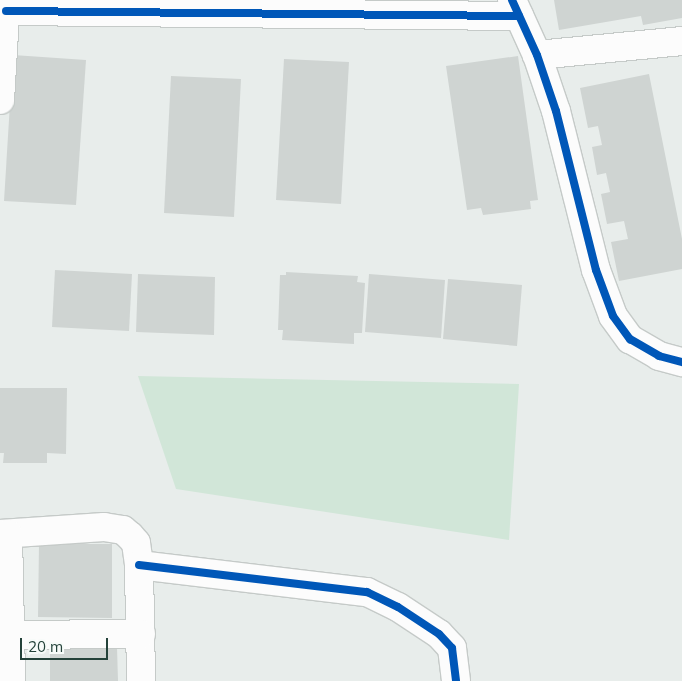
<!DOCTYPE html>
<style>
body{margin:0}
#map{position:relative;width:682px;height:681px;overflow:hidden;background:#e8edeb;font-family:Mulish,sans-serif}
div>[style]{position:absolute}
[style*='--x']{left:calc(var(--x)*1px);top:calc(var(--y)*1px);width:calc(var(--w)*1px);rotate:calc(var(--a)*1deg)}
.green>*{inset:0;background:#d1e6d8}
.building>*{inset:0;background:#cfd4d2}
.roads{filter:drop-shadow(1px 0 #c5cac8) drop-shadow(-1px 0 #c5cac8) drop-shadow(0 1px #c5cac8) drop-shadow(0 -1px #c5cac8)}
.minor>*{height:28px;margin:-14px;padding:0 14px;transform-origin:14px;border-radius:14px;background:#fcfcfc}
.cycleway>*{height:8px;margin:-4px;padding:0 4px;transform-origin:4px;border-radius:4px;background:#0057b8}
span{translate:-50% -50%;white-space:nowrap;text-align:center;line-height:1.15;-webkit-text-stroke:5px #f7fbf9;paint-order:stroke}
.scale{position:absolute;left:20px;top:638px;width:88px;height:22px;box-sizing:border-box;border:2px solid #24423a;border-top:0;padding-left:6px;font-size:15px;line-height:18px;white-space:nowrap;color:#24423a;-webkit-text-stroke:4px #f7fbf9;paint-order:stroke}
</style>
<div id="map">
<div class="green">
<div style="clip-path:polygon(138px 376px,519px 384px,509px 540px,176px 489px)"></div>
</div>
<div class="building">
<div style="clip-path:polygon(554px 0,682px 0,682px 18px,643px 25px,641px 16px,559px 30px)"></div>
<div style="clip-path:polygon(13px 55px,86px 60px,76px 205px,4px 201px)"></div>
<div style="clip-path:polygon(518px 56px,538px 200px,530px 201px,531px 209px,483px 215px,481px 208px,467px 210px,446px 66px)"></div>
<div style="clip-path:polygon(284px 59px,349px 62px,341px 204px,276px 200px)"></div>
<div style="clip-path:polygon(649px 74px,682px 239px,682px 269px,619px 281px,611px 242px,628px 239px,624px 221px,607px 224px,601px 194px,610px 192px,606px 173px,597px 175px,592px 147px,602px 145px,598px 126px,588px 128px,580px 88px)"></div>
<div style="clip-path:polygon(171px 76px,241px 79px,234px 217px,164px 213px)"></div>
<div style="clip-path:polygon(55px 270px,132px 274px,129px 331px,52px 327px)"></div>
<div style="clip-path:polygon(286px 272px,358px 276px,357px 282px,365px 283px,362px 333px,354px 333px,354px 344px,282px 340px,283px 330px,278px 330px,280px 275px,286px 275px)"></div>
<div style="clip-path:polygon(138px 274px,215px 277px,214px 335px,136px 332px)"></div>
<div style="clip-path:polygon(369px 274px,445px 280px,441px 338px,365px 332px)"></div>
<div style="clip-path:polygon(448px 279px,522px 285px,517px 346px,443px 339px)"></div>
<div style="clip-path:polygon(0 388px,67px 388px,66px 454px,47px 453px,47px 463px,3px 463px,4px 453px,0 453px)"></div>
<div style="clip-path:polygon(39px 544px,112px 544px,112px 618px,38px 617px)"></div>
<div style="clip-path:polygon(117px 647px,118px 681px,50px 681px,50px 648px)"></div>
</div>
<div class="roads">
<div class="minor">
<div style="--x:512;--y:0;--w:60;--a:65.6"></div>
<div style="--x:537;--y:55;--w:59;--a:71.3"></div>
<div style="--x:556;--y:111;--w:164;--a:75.9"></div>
<div style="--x:596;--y:270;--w:49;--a:69.7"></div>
<div style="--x:613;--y:316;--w:29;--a:54"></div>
<div style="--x:630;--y:339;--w:34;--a:30"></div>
<div style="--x:659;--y:356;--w:24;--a:15"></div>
<div style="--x:6;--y:11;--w:513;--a:0.56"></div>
<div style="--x:537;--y:55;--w:146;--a:-5.5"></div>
<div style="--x:0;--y:100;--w:100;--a:-86.6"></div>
<div style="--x:0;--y:534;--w:104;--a:-3.9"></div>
<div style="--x:104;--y:527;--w:19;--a:9"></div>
<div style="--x:123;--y:530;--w:9;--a:41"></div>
<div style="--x:130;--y:536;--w:9;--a:49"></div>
<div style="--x:136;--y:543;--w:22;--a:82"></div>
<div style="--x:139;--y:565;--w:116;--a:89"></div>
<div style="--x:8;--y:534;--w:147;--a:88.8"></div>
<div style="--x:139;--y:565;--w:230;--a:6.8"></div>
<div style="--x:367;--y:592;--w:34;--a:26"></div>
<div style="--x:398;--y:607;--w:49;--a:33.4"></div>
<div style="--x:439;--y:634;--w:19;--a:47"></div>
<div style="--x:452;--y:648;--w:33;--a:83"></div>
<div style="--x:0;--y:635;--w:141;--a:-0.4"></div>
</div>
</div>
<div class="cycleway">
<div style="--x:512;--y:0;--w:60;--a:65.6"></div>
<div style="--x:537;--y:55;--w:59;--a:71.3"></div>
<div style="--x:556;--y:111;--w:164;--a:75.9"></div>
<div style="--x:596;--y:270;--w:49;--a:69.7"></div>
<div style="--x:613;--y:316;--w:29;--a:54"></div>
<div style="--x:630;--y:339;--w:34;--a:30"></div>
<div style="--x:659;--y:356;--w:24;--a:15"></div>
<div style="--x:6;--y:11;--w:513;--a:0.56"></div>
<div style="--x:139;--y:565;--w:230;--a:6.8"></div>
<div style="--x:367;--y:592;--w:34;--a:26"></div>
<div style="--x:398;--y:607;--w:49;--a:33.4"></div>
<div style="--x:439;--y:634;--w:19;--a:47"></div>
<div style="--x:452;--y:648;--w:33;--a:83"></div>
</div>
<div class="scale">20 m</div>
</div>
